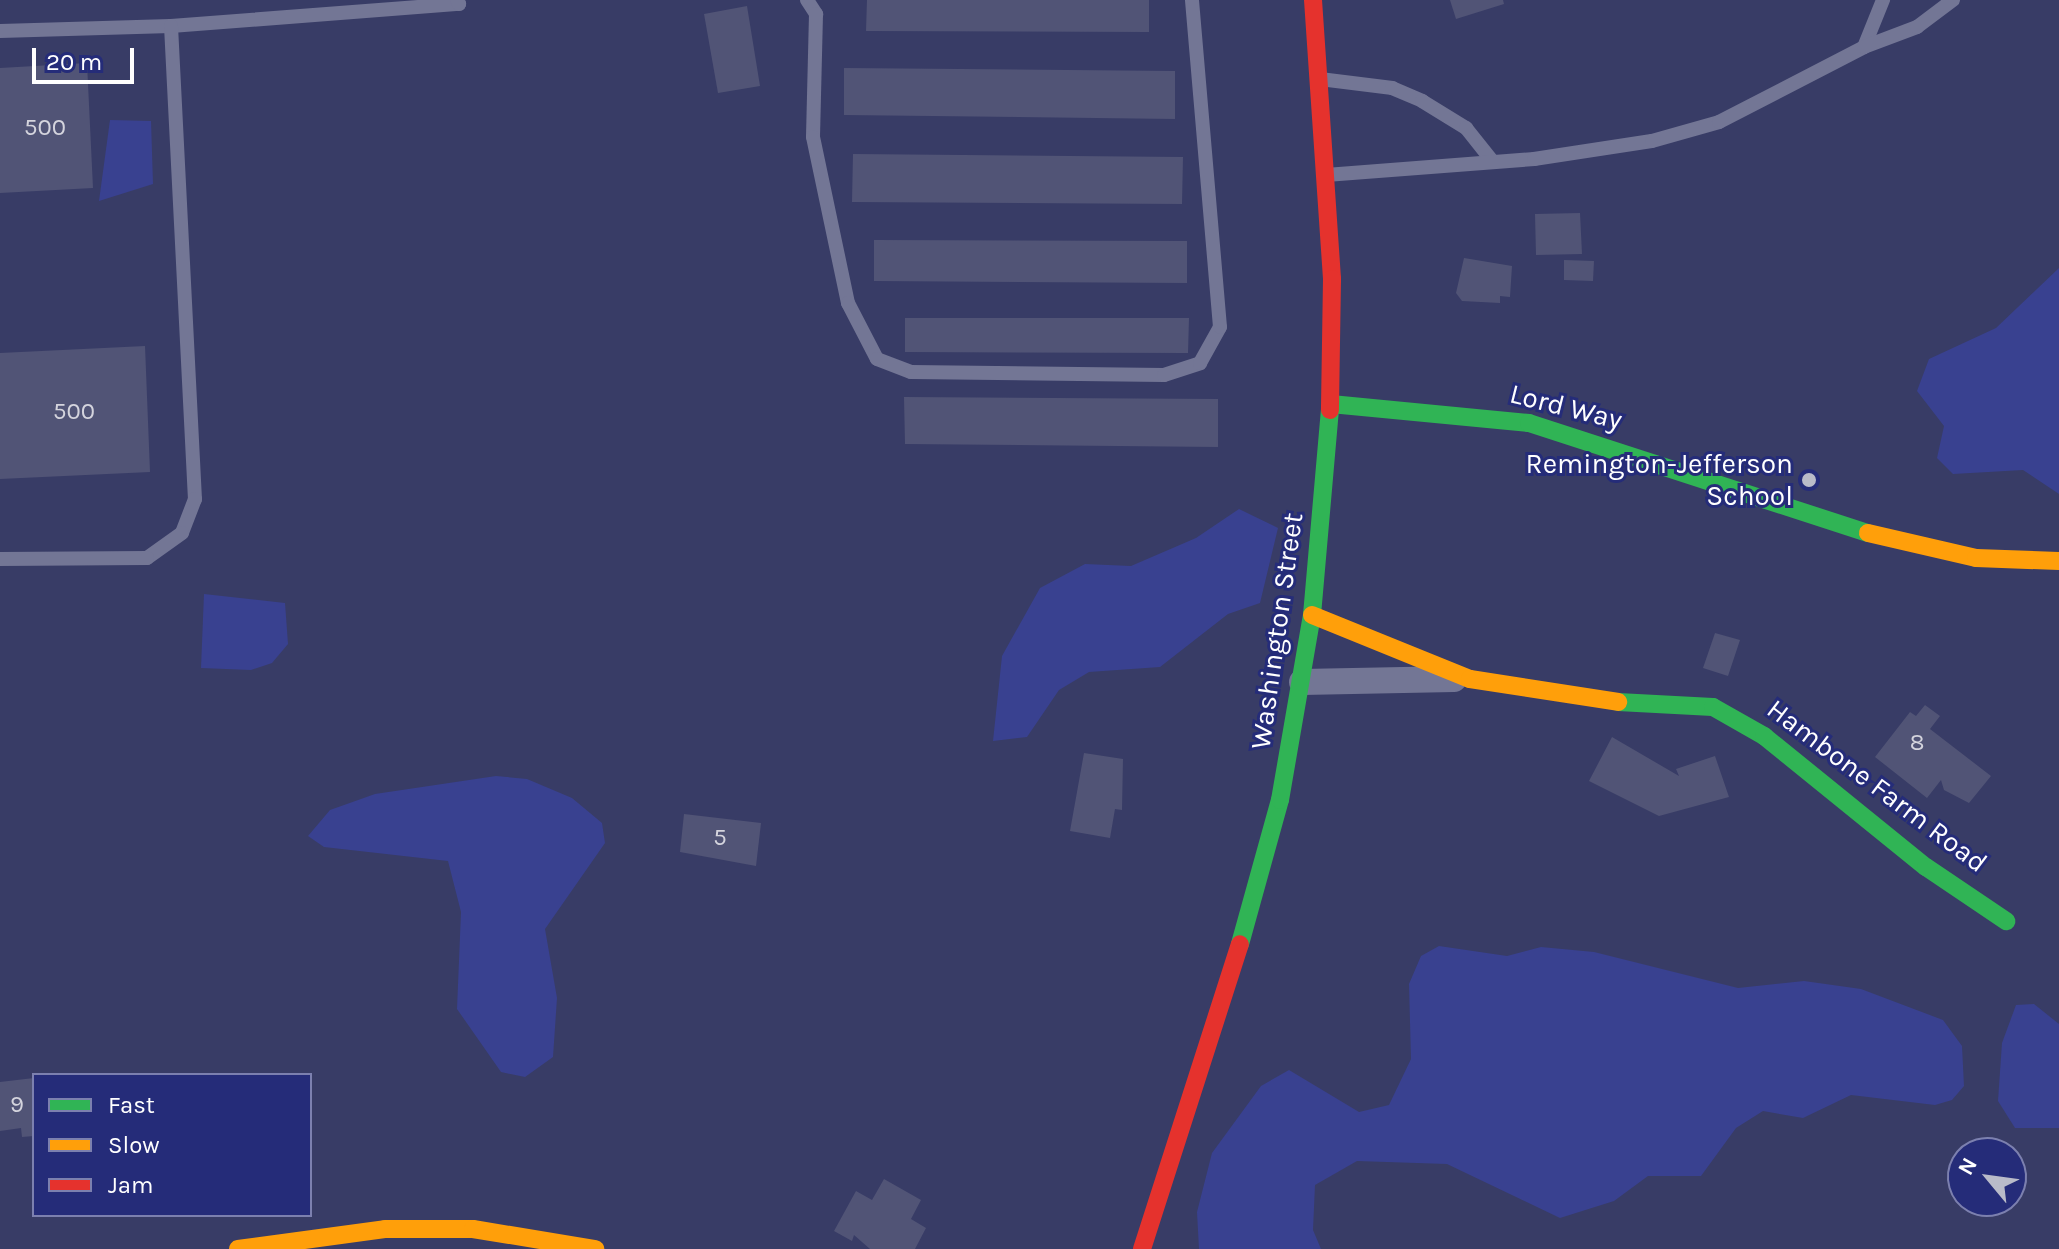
<!DOCTYPE html>
<style>
body{margin:0}
#map{position:relative;width:2059px;height:1249px;overflow:hidden;background:#383c66;font-family:Karla,sans-serif}
div>[style]{position:absolute}
[style*='--x']{left:calc(var(--x)*1px);top:calc(var(--y)*1px);width:calc(var(--w)*1px);rotate:calc(var(--a)*1deg)}
.green>*{inset:0;background:#394190}
.building>*{inset:0;background:#515476}
.lane>*{height:14px;margin:-7px;padding:0 7px;transform-origin:7px;border-radius:7px;background:#737695}
.street>*{height:26px;margin:-13px;padding:0 13px;transform-origin:13px;border-radius:13px;background:#737695}
.fast>*{height:18px;margin:-9px;padding:0 9px;transform-origin:9px;border-radius:9px;background:#30b455}
.slow>*{height:18px;margin:-9px;padding:0 9px;transform-origin:9px;border-radius:9px;background:#ff9f0a}
.jam>*{height:18px;margin:-9px;padding:0 9px;transform-origin:9px;border-radius:9px;background:#e5322d}
.dots>*{width:22px;height:22px;translate:-50% -50%;box-sizing:border-box;border:4px solid #252c79;border-radius:50%}
span{translate:-50% -50%;white-space:nowrap;text-align:center;line-height:1.15;-webkit-text-stroke:6px #252c79;paint-order:stroke}
.number-label{font-size:24px;color:#d4d4dd}
.number-label span{-webkit-text-stroke-width:0}
.street-label{font-size:28px;color:#fff}
.poi-label{font-size:28px;color:#fff}
.right{translate:-100% -50%;text-align:right}
.legend{position:absolute;left:32px;top:1073px;width:280px;height:144px;box-sizing:border-box;background:#252c79;border:2px solid #7c80af;margin:0;padding:10px 14px;list-style:none;font-size:24px;color:#fff}
.legend li{display:flex;align-items:center;gap:16px;height:40px}
.legend b{width:40px;border:2px solid #7c80af}
.north{position:absolute;left:1947px;top:1137px;width:80px;height:80px;box-sizing:border-box;background:#252c79;border:2px solid #7c80af;border-radius:50%;rotate:299deg;font-size:22px;font-weight:700;line-height:32px;text-align:center;color:#fff}
.north::after{content:'';display:block;margin:auto;width:28px;height:36px;background:#b9bbc9;clip-path:polygon(50% 0,100% 100%,50% 72%,0 100%)}
.scale{position:absolute;left:32px;top:48px;width:102px;height:36px;box-sizing:border-box;border:4px solid #fff;border-top:0;padding-left:10px;font-size:24px;line-height:28px;white-space:nowrap;color:#fff;-webkit-text-stroke:6px #252c79;paint-order:stroke}
</style>
<div id="map">
<div class="green">
<div style="clip-path:polygon(110px 120px,151px 121px,153px 184px,99px 201px)"></div>
<div style="clip-path:polygon(2059px 268px,2059px 494px,2023px 470px,1953px 474px,1937px 458px,1944px 426px,1917px 391px,1929px 359px,1996px 328px)"></div>
<div style="clip-path:polygon(1239px 509px,1278px 528px,1260px 603px,1228px 614px,1160px 667px,1089px 672px,1059px 690px,1027px 737px,993px 741px,1002px 656px,1040px 588px,1085px 564px,1131px 566px,1196px 538px)"></div>
<div style="clip-path:polygon(204px 594px,285px 603px,288px 644px,272px 663px,251px 670px,201px 668px)"></div>
<div style="clip-path:polygon(496px 776px,527px 779px,572px 798px,602px 823px,605px 843px,545px 929px,557px 998px,553px 1057px,525px 1077px,501px 1072px,457px 1009px,461px 912px,448px 861px,324px 847px,308px 836px,330px 810px,375px 794px)"></div>
<div style="clip-path:polygon(1439px 946px,1507px 956px,1541px 947px,1594px 952px,1738px 988px,1804px 981px,1861px 989px,1943px 1020px,1962px 1046px,1964px 1086px,1952px 1100px,1935px 1105px,1851px 1095px,1803px 1118px,1763px 1111px,1736px 1128px,1701px 1176px,1648px 1176px,1614px 1201px,1560px 1218px,1447px 1164px,1357px 1161px,1315px 1185px,1313px 1230px,1321px 1249px,1199px 1249px,1197px 1212px,1212px 1153px,1261px 1086px,1289px 1070px,1359px 1112px,1389px 1105px,1411px 1059px,1409px 984px,1421px 956px)"></div>
<div style="clip-path:polygon(2034px 1004px,2059px 1024px,2059px 1128px,2015px 1128px,1998px 1101px,2002px 1043px,2016px 1005px)"></div>
</div>
<div class="building">
<div style="clip-path:polygon(867px 0,1149px 0,1149px 32px,866px 31px)"></div>
<div style="clip-path:polygon(1450px 0,1503px 0,1504px 4px,1456px 19px)"></div>
<div style="clip-path:polygon(747px 6px,760px 86px,718px 93px,704px 14px)"></div>
<div style="clip-path:polygon(87px 63px,93px 188px,0 193px,0 68px)"></div>
<div style="clip-path:polygon(844px 68px,1175px 71px,1175px 119px,844px 115px)"></div>
<div style="clip-path:polygon(853px 154px,1183px 157px,1182px 204px,852px 202px)"></div>
<div style="clip-path:polygon(1580px 213px,1582px 254px,1536px 255px,1535px 214px)"></div>
<div style="clip-path:polygon(874px 240px,1187px 241px,1187px 283px,874px 281px)"></div>
<div style="clip-path:polygon(1464px 258px,1512px 266px,1510px 297px,1500px 296px,1500px 303px,1462px 301px,1456px 293px)"></div>
<div style="clip-path:polygon(1564px 260px,1594px 261px,1593px 281px,1564px 280px)"></div>
<div style="clip-path:polygon(905px 318px,1189px 318px,1188px 353px,905px 352px)"></div>
<div style="clip-path:polygon(145px 346px,150px 472px,0 479px,0 353px)"></div>
<div style="clip-path:polygon(904px 397px,1218px 399px,1218px 447px,905px 444px)"></div>
<div style="clip-path:polygon(1715px 633px,1740px 640px,1728px 676px,1703px 668px)"></div>
<div style="clip-path:polygon(1925px 705px,1940px 716px,1930px 729px,1991px 776px,1969px 803px,1944px 790px,1941px 780px,1927px 798px,1875px 757px,1910px 712px,1916px 716px)"></div>
<div style="clip-path:polygon(1612px 737px,1679px 776px,1676px 769px,1715px 756px,1729px 797px,1659px 816px,1589px 781px)"></div>
<div style="clip-path:polygon(1084px 753px,1123px 759px,1122px 810px,1115px 809px,1110px 838px,1070px 831px)"></div>
<div style="clip-path:polygon(684px 814px,761px 823px,756px 866px,680px 852px)"></div>
<div style="clip-path:polygon(34px 1078px,34px 1136px,22px 1137px,21px 1128px,0 1131px,0 1082px)"></div>
<div style="clip-path:polygon(884px 1179px,921px 1200px,911px 1219px,926px 1228px,915px 1249px,870px 1249px,854px 1235px,852px 1241px,834px 1231px,856px 1191px,872px 1200px)"></div>
</div>
<div class="lane">
<div style="--x:807;--y:0;--w:17;--a:57"></div>
<div style="--x:816;--y:14;--w:123;--a:91.4"></div>
<div style="--x:813;--y:137;--w:170;--a:78.1"></div>
<div style="--x:848;--y:303;--w:63;--a:62.6"></div>
<div style="--x:877;--y:359;--w:36;--a:21"></div>
<div style="--x:911;--y:372;--w:253;--a:0.7"></div>
<div style="--x:1164;--y:375;--w:38;--a:-18"></div>
<div style="--x:1200;--y:363;--w:41;--a:-60.9"></div>
<div style="--x:1220;--y:327;--w:328;--a:-94.9"></div>
<div style="--x:171;--y:26;--w:289;--a:-4.4"></div>
<div style="--x:459;--y:4;--w:4;--a:-117"></div>
<div style="--x:0;--y:31;--w:171;--a:-1.7"></div>
<div style="--x:171;--y:26;--w:474;--a:87.1"></div>
<div style="--x:195;--y:499;--w:36;--a:111"></div>
<div style="--x:182;--y:533;--w:43;--a:144.5"></div>
<div style="--x:147;--y:558;--w:147;--a:179.6"></div>
<div style="--x:1864;--y:47;--w:51;--a:-68"></div>
<div style="--x:1320;--y:79;--w:73;--a:7.1"></div>
<div style="--x:1392;--y:88;--w:33;--a:23"></div>
<div style="--x:1422;--y:101;--w:52;--a:31.5"></div>
<div style="--x:1466;--y:128;--w:43;--a:51.5"></div>
<div style="--x:1326;--y:175;--w:209;--a:-4.4"></div>
<div style="--x:1534;--y:159;--w:119;--a:-8.7"></div>
<div style="--x:1652;--y:141;--w:70;--a:-15.8"></div>
<div style="--x:1719;--y:122;--w:163;--a:-27.3"></div>
<div style="--x:1864;--y:47;--w:57;--a:-20.7"></div>
<div style="--x:1917;--y:27;--w:45;--a:-36.9"></div>
</div>
<div class="street">
<div style="--x:1302;--y:682;--w:152;--a:-1.1"></div>
</div>
<div class="fast">
<div style="--x:1331;--y:404;--w:199;--a:5.5"></div>
<div style="--x:1529;--y:423;--w:356;--a:18"></div>
<div style="--x:1618;--y:702;--w:95;--a:3"></div>
<div style="--x:1713;--y:707;--w:59;--a:29.6"></div>
<div style="--x:1764;--y:736;--w:208;--a:39"></div>
<div style="--x:1926;--y:867;--w:97;--a:34"></div>
<div style="--x:1240;--y:944;--w:149;--a:-74.5"></div>
<div style="--x:1280;--y:800;--w:188;--a:-80.2"></div>
<div style="--x:1312;--y:615;--w:206;--a:-85"></div>
</div>
<div class="slow">
<div style="--x:1868;--y:533;--w:111;--a:13"></div>
<div style="--x:1976;--y:558;--w:83;--a:2.1"></div>
<div style="--x:1312;--y:615;--w:170;--a:22.1"></div>
<div style="--x:1470;--y:679;--w:150;--a:8.8"></div>
<div style="--x:238;--y:1249;--w:148;--a:-7.7"></div>
<div style="--x:385;--y:1229;--w:88;--a:0"></div>
<div style="--x:473;--y:1229;--w:124;--a:9.3"></div>
</div>
<div class="jam">
<div style="--x:1313;--y:0;--w:280;--a:86.1"></div>
<div style="--x:1332;--y:279;--w:131;--a:90.9"></div>
<div style="--x:1142;--y:1249;--w:320;--a:-72.2"></div>
</div>
<div class="dots">
<div style="left:1809px;top:480px;background:#b9bbc9"></div>
</div>
<div class="number-label">
<span style="left:45px;top:128px">500</span>
<span style="left:74px;top:412px">500</span>
<span style="left:1917px;top:743px">8</span>
<span style="left:720px;top:838px">5</span>
<span style="left:17px;top:1105px">9</span>
</div>
<div class="street-label">
<span style="left:1566px;top:407px;rotate:14deg">Lord Way</span>
<span style="left:1277px;top:631px;rotate:-82deg">Washington Street</span>
<span style="left:1877px;top:786px;rotate:37deg">Hambone Farm Road</span>
</div>
<div class="poi-label">
<span class="right" style="left:1793px;top:480px">Remington-Jefferson<br>School</span>
</div>
<ul class="legend">
<li><b style="height:10px;background:#30b455"></b>Fast</li>
<li><b style="height:10px;background:#ff9f0a"></b>Slow</li>
<li><b style="height:10px;background:#e5322d"></b>Jam</li>
</ul>
<div class="north">N</div>
<div class="scale">20 m</div>
</div>
